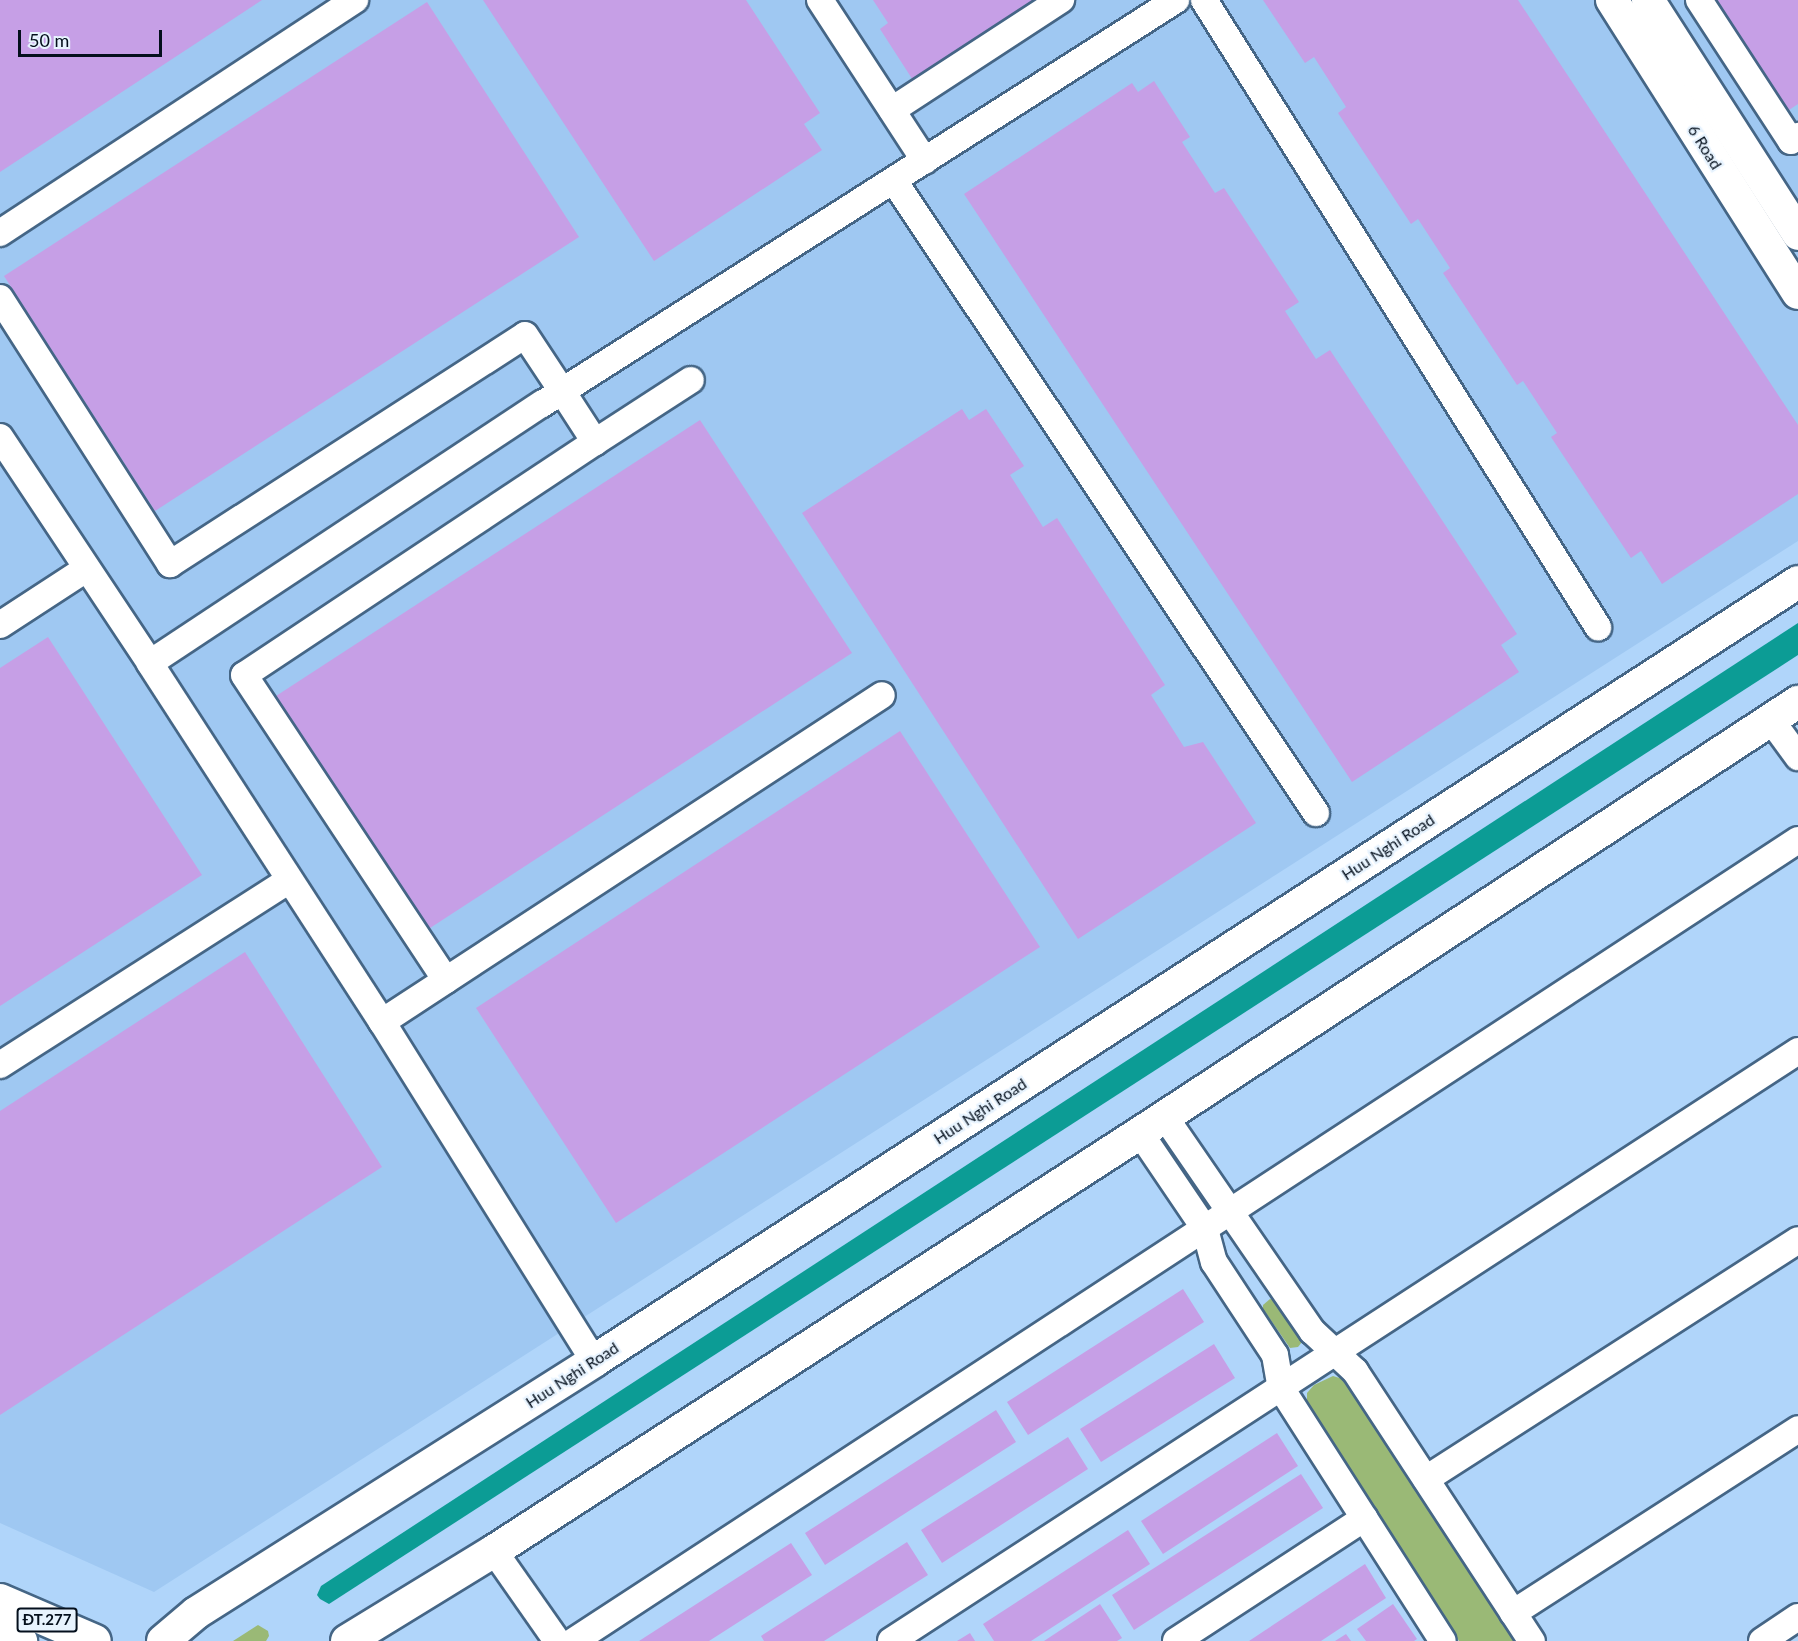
<!DOCTYPE html>
<meta charset="utf-8">
<style>
body{margin:0}
#map{position:relative;width:1798px;height:1641px;overflow:hidden;background:#b0d5fa;font-family:Lato,sans-serif}
div>[style]{position:absolute}
[style*='--x']{left:calc(var(--x)*1px);top:calc(var(--y)*1px);width:calc(var(--w)*1px);rotate:calc(var(--a)*1deg)}
.built>*{inset:0;background:#9fc8f2}
.green>*{inset:0;background:#9ab976}
.water>*{inset:0;background:#0c9c95}
.building>*{inset:0;background:#c69fe6}
.roads{filter:drop-shadow(2px 0 #456686) drop-shadow(-2px 0 #456686) drop-shadow(0 2px #456686) drop-shadow(0 -2px #456686)}
.minor>*{height:26px;margin:-13px;padding:0 13px;transform-origin:13px;border-radius:13px;background:#fff}
.major>*{height:32px;margin:-16px;padding:0 16px;transform-origin:16px;border-radius:16px;background:#fff}
span{translate:-50% -50%;white-space:nowrap;text-align:center;line-height:1.15;-webkit-text-stroke:4.5px #e7f3fe;paint-order:stroke}
.shield-label span{padding:2px 4px;background:#e7f3fe;border:2px solid;border-radius:4px;-webkit-text-stroke-width:0}
.shield-label{font-size:15px;color:#040f1c;font-weight:700}
.street-label{font-size:16px;color:#040f1c}
.scale{position:absolute;left:18px;top:30px;width:144px;height:27px;box-sizing:border-box;border:3px solid #040f1c;border-top:0;padding-left:8px;font-size:18px;line-height:21px;white-space:nowrap;color:#040f1c;-webkit-text-stroke:4px #e7f3fe;paint-order:stroke}
</style>
<div id="map">
<div class="built">
<div style="clip-path:polygon(0 0,1798px 0,1798px 541px,154px 1592px,0 1523px)"></div>
</div>
<div class="green">
<div style="clip-path:polygon(1270px 1299px,1276px 1300px,1301px 1337px,1302px 1342px,1298px 1347px,1290px 1348px,1263px 1309px,1263px 1305px)"></div>
<div style="clip-path:polygon(1333px 1376px,1346px 1380px,1355px 1391px,1519px 1641px,1459px 1641px,1307px 1404px,1307px 1393px,1314px 1385px)"></div>
<div style="clip-path:polygon(258px 1625px,268px 1631px,269px 1636px,266px 1641px,233px 1641px)"></div>
</div>
<div class="water">
<div style="clip-path:polygon(1798px 623px,1798px 655px,329px 1604px,320px 1599px,317px 1595px,321px 1586px)"></div>
</div>
<div class="building">
<div style="clip-path:polygon(0 0,262px 0,0 172px)"></div>
<div style="clip-path:polygon(483px 0,746px 0,820px 113px,804px 124px,822px 150px,654px 261px)"></div>
<div style="clip-path:polygon(873px 0,1054px 0,918px 88px,880px 29px,888px 23px)"></div>
<div style="clip-path:polygon(1263px 0,1518px 0,1798px 425px,1798px 494px,1662px 584px,1641px 551px,1631px 558px,1551px 437px,1557px 433px,1523px 381px,1517px 385px,1443px 273px,1450px 268px,1418px 219px,1411px 224px,1338px 113px,1346px 107px,1314px 57px,1305px 63px)"></div>
<div style="clip-path:polygon(1709px 0,1798px 0,1798px 104px,1783px 114px)"></div>
<div style="clip-path:polygon(427px 2px,579px 237px,155px 511px,4px 276px)"></div>
<div style="clip-path:polygon(1154px 81px,1190px 137px,1182px 142px,1215px 193px,1224px 188px,1299px 302px,1285px 311px,1316px 359px,1330px 350px,1517px 634px,1501px 645px,1519px 672px,1352px 782px,964px 194px,1132px 83px,1138px 92px)"></div>
<div style="clip-path:polygon(962px 409px,969px 420px,986px 409px,1024px 466px,1010px 475px,1043px 527px,1057px 518px,1165px 685px,1151px 695px,1184px 747px,1203px 742px,1256px 823px,1078px 939px,802px 513px)"></div>
<div style="clip-path:polygon(700px 420px,852px 653px,427px 930px,276px 696px)"></div>
<div style="clip-path:polygon(48px 637px,202px 875px,0 1006px,0 668px)"></div>
<div style="clip-path:polygon(900px 731px,1040px 947px,616px 1223px,476px 1008px)"></div>
<div style="clip-path:polygon(245px 952px,382px 1167px,0 1415px,0 1111px)"></div>
<div style="clip-path:polygon(1183px 1289px,1204px 1322px,1028px 1435px,1007px 1402px)"></div>
<div style="clip-path:polygon(1214px 1344px,1235px 1378px,1101px 1462px,1080px 1429px)"></div>
<div style="clip-path:polygon(996px 1410px,1016px 1442px,825px 1565px,805px 1533px)"></div>
<div style="clip-path:polygon(1277px 1433px,1298px 1466px,1163px 1554px,1141px 1521px)"></div>
<div style="clip-path:polygon(1068px 1437px,1088px 1469px,942px 1563px,921px 1530px)"></div>
<div style="clip-path:polygon(1301px 1474px,1323px 1508px,1134px 1630px,1112px 1595px)"></div>
<div style="clip-path:polygon(1128px 1530px,1150px 1564px,1031px 1641px,994px 1641px,983px 1624px)"></div>
<div style="clip-path:polygon(907px 1542px,928px 1575px,824px 1641px,764px 1641px,761px 1636px)"></div>
<div style="clip-path:polygon(791px 1543px,812px 1575px,709px 1641px,639px 1641px)"></div>
<div style="clip-path:polygon(1365px 1564px,1386px 1598px,1321px 1641px,1249px 1641px)"></div>
<div style="clip-path:polygon(1100px 1604px,1122px 1638px,1117px 1641px,1044px 1641px)"></div>
<div style="clip-path:polygon(1393px 1604px,1417px 1639px,1414px 1641px,1366px 1641px,1357px 1629px)"></div>
<div style="clip-path:polygon(970px 1633px,975px 1641px,957px 1641px)"></div>
<div style="clip-path:polygon(1346px 1634px,1351px 1641px,1335px 1641px)"></div>
</div>
<div class="roads">
<div class="minor">
<div style="--x:820;--y:0;--w:192;--a:56.9"></div>
<div style="--x:1204;--y:0;--w:741;--a:57.86"></div>
<div style="--x:1699;--y:0;--w:168;--a:56.9"></div>
<div style="--x:1791;--y:141;--w:9;--a:-36"></div>
<div style="--x:892;--y:110;--w:202;--a:-33.1"></div>
<div style="--x:894;--y:181;--w:760;--a:56.27"></div>
<div style="--x:0;--y:233;--w:425;--a:-33.3"></div>
<div style="--x:0;--y:298;--w:316;--a:57.4"></div>
<div style="--x:170;--y:564;--w:422;--a:-32.8"></div>
<div style="--x:525;--y:335;--w:67;--a:56.5"></div>
<div style="--x:562;--y:391;--w:61;--a:57.1"></div>
<div style="--x:595;--y:442;--w:421;--a:146.4"></div>
<div style="--x:244;--y:675;--w:366;--a:56.5"></div>
<div style="--x:0;--y:437;--w:271;--a:56.4"></div>
<div style="--x:595;--y:442;--w:114;--a:-32.9"></div>
<div style="--x:0;--y:625;--w:103;--a:-33.1"></div>
<div style="--x:1771;--y:720;--w:46;--a:53.9"></div>
<div style="--x:382;--y:1022;--w:597;--a:-33.18"></div>
<div style="--x:0;--y:1065;--w:343;--a:-32.6"></div>
<div style="--x:1165;--y:1117;--w:260;--a:55.5"></div>
<div style="--x:1312;--y:1331;--w:59;--a:42.9"></div>
<div style="--x:1355;--y:1371;--w:323;--a:56.8"></div>
<div style="--x:1140;--y:1133;--w:116;--a:55.9"></div>
<div style="--x:1205;--y:1229;--w:34;--a:75"></div>
<div style="--x:1214;--y:1262;--w:111;--a:56.7"></div>
<div style="--x:1275;--y:1355;--w:34;--a:80"></div>
<div style="--x:1281;--y:1388;--w:300;--a:57.4"></div>
<div style="--x:594;--y:1361;--w:400;--a:-122"></div>
<div style="--x:382;--y:1022;--w:427;--a:-122.9"></div>
<div style="--x:150;--y:663;--w:470;--a:-33.5"></div>
<div style="--x:542;--y:404;--w:752;--a:-32.51"></div>
<div style="--x:1426;--y:1479;--w:442;--a:-32.7"></div>
<div style="--x:494;--y:1551;--w:110;--a:55"></div>
<div style="--x:1513;--y:1613;--w:339;--a:-32.8"></div>
<div style="--x:574;--y:1641;--w:1463;--a:-33.2"></div>
<div style="--x:891;--y:1641;--w:1082;--a:-33.04"></div>
<div style="--x:1176;--y:1641;--w:225;--a:-33.1"></div>
<div style="--x:1762;--y:1641;--w:43;--a:-33.7"></div>
</div>
<div class="major">
<div style="--x:1612;--y:0;--w:347;--a:57.6"></div>
<div style="--x:1648;--y:0;--w:278;--a:57.3"></div>
<div style="--x:0;--y:1600;--w:103;--a:23.3"></div>
<div style="--x:0;--y:1632;--w:23;--a:23"></div>
<div style="--x:163;--y:1641;--w:43;--a:-40.3"></div>
<div style="--x:196;--y:1613;--w:471;--a:-32.3"></div>
<div style="--x:594;--y:1361;--w:1434;--a:-32.9"></div>
<div style="--x:347;--y:1641;--w:172;--a:-31.5"></div>
<div style="--x:494;--y:1551;--w:769;--a:-32.91"></div>
<div style="--x:1140;--y:1133;--w:787;--a:-33.23"></div>
</div>
</div>
<div class="shield-label">
<span style="left:47px;top:1620px">ĐT.277</span>
</div>
<div class="street-label">
<span style="left:1705px;top:147px;rotate:58deg">6 Road</span>
<span style="left:1388px;top:847px;rotate:-33deg">Huu Nghi Road</span>
<span style="left:980px;top:1111px;rotate:-33deg">Huu Nghi Road</span>
<span style="left:572px;top:1375px;rotate:-33deg">Huu Nghi Road</span>
</div>
<div class="scale">50 m</div>
</div>
